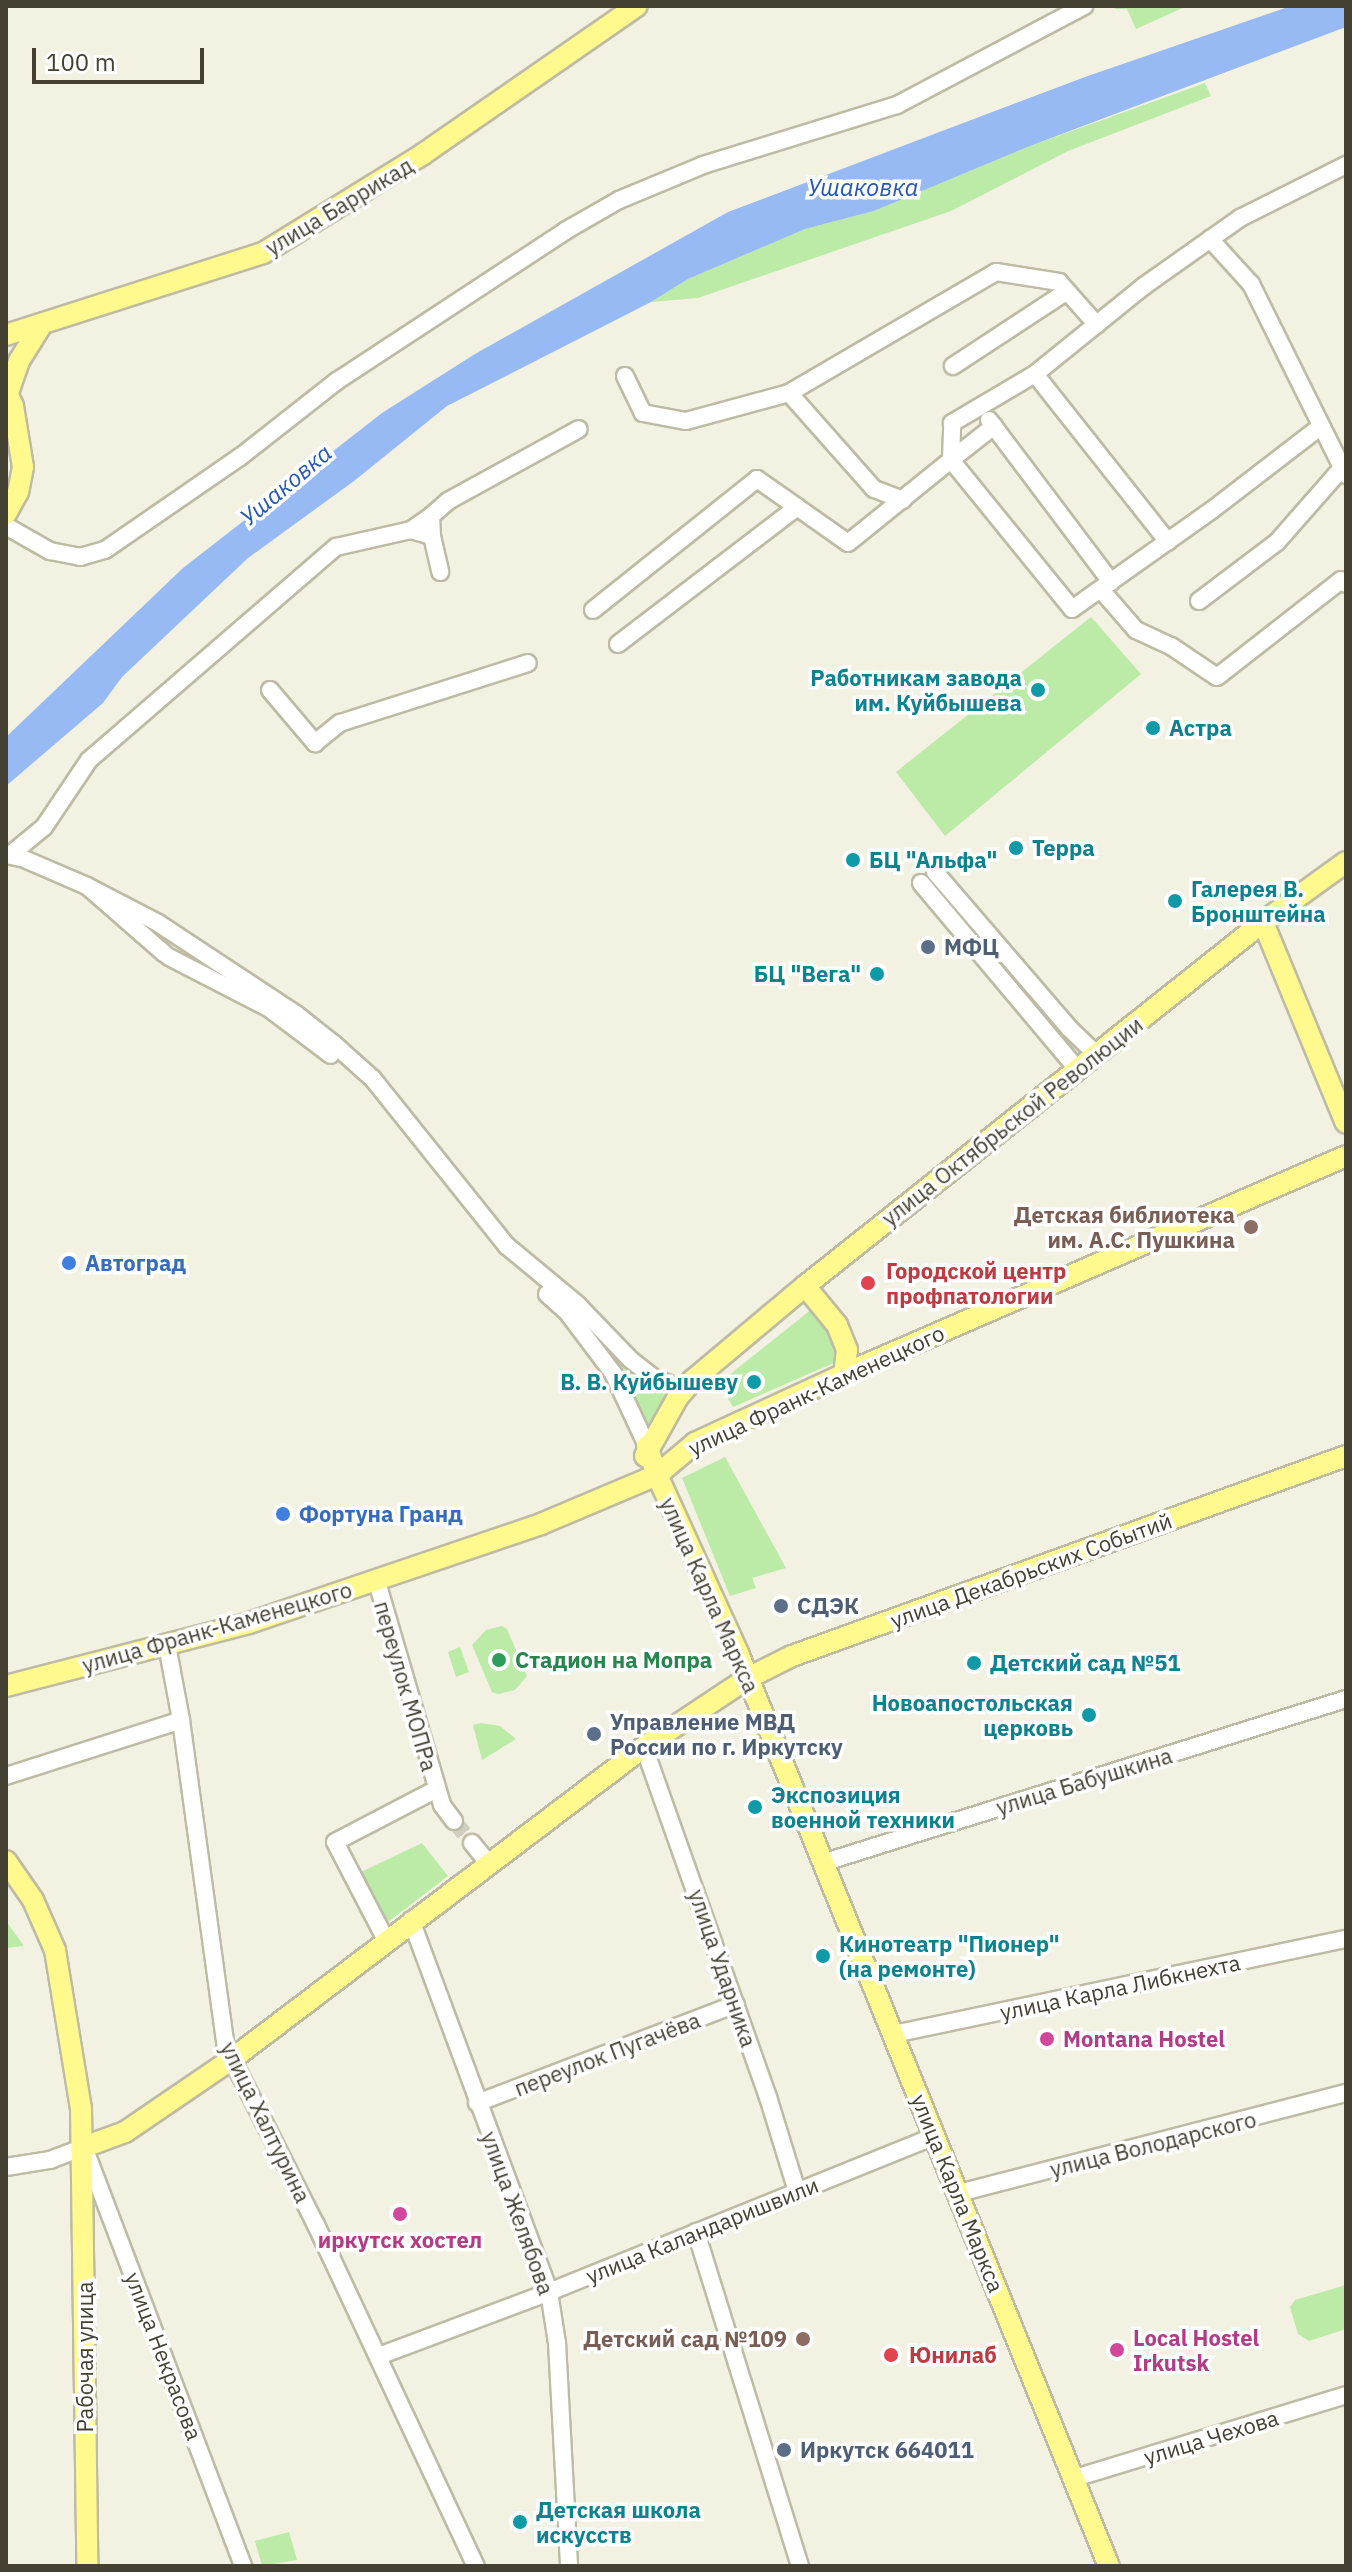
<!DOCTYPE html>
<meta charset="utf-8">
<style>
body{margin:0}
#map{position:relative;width:1352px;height:2572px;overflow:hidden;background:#f2f1e2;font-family:"IBM Plex Sans",sans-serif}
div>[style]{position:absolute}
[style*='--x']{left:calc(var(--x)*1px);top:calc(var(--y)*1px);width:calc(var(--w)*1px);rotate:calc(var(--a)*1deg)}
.green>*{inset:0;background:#bceaa7}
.water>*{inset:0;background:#98baf4}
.minor-tunnel>*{height:16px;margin-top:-8px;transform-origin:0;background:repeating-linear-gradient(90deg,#cfcebf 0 16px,transparent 0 24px)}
.roads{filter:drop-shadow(2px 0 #bebba4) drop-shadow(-2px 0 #bebba4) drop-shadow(0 2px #bebba4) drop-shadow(0 -2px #bebba4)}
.minor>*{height:16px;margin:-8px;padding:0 8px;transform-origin:8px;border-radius:8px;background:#fff}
.major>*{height:20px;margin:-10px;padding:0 10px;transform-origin:10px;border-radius:10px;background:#fff98e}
.dots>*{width:22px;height:22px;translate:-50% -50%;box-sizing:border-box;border:4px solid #fff;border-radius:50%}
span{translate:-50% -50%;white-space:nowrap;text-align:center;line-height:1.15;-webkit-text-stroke:7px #fff;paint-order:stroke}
.street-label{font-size:22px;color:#444132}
.culture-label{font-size:22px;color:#0d838f;font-weight:700}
.right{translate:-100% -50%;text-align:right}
.left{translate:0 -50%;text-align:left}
.service-label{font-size:22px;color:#4e5e75;font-weight:700}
.education-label{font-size:22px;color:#785e54;font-weight:700}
.shop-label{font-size:22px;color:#366cbe;font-weight:700}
.health-label{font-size:22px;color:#be3a42;font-weight:700}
.leisure-label{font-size:22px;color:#27864d;font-weight:700}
.hotel-label{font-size:22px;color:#b23c85;font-weight:700}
.water-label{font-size:24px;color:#2557b6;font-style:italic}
.frame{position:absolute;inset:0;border:8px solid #444132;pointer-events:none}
.scale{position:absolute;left:32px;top:48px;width:172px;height:36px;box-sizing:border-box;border:4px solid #444132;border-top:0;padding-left:10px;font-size:24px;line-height:28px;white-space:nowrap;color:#444132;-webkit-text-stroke:6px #fff;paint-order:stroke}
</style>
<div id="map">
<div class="green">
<div style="clip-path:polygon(1117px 6px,1187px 6px,1136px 29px,1127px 9px,1115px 9px)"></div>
<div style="clip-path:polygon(1205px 83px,1211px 96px,1068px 151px,951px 211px,698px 298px,651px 302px,688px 279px,805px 229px,874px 211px,1030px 146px)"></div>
<div style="clip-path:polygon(1091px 617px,1141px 674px,945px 836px,896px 772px)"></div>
<div style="clip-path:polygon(812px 1309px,823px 1317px,837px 1348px,836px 1362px,733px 1407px,719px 1383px)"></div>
<div style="clip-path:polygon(592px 1335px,655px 1383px,677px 1389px,647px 1436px)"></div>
<div style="clip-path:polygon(725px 1457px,786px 1568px,752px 1578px,756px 1588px,730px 1596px,682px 1478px)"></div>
<div style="clip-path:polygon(502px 1626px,507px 1629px,527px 1676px,515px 1690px,498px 1694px,492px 1692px,472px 1645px,486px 1630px)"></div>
<div style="clip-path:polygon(460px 1647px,469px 1672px,456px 1677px,448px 1652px)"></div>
<div style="clip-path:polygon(481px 1723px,500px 1726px,516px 1739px,482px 1760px,473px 1725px)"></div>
<div style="clip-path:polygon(422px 1843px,448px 1876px,384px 1925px,359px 1873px)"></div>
<div style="clip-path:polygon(6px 1921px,24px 1946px,6px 1948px)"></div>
<div style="clip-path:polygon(1346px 2285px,1346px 2329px,1309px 2341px,1298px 2334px,1290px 2307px,1295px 2300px)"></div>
<div style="clip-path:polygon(289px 2532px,297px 2560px,262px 2566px,255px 2541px)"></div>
</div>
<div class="water">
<div style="clip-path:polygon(1291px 6px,1346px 6px,1346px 27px,1030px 146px,874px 211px,805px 229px,688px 279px,651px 302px,447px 406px,354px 481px,248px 558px,122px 677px,103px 703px,6px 786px,6px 737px,183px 568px,382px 413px,475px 354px,728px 212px,1085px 77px)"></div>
</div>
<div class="minor-tunnel">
<div style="--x:454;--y:1821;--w:28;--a:51"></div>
</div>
<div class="roads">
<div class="minor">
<div style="--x:1210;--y:239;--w:61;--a:47.7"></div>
<div style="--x:1251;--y:284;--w:213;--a:63.6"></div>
<div style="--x:953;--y:366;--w:136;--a:-33.3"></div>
<div style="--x:1035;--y:374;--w:214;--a:51.6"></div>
<div style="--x:625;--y:376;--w:41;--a:64.1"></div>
<div style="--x:643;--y:413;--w:44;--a:10.5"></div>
<div style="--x:686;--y:421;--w:107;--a:-15.2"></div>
<div style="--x:989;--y:420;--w:203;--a:53"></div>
<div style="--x:994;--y:426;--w:55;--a:141.7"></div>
<div style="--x:951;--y:460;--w:192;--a:50.9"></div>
<div style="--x:1072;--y:609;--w:171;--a:-35.3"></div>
<div style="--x:1212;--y:510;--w:138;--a:-37.6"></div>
<div style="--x:903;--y:500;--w:31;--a:-159"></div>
<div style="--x:874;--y:489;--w:128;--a:-131.5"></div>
<div style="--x:789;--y:393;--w:240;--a:-30.3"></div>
<div style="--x:996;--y:272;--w:64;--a:9"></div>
<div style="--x:1059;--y:282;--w:57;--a:48.5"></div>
<div style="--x:431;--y:516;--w:23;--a:-41"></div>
<div style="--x:448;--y:501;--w:149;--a:-28.8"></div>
<div style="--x:6;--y:526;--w:51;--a:29.6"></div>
<div style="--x:50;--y:551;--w:31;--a:11"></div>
<div style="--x:80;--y:557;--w:26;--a:-16"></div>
<div style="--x:105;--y:550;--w:164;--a:-34.6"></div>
<div style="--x:240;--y:457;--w:123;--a:-38.1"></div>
<div style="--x:337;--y:381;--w:273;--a:-33.3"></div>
<div style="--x:565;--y:231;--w:62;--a:-29.9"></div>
<div style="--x:619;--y:200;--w:91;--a:-22.6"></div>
<div style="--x:703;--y:165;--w:203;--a:-17.2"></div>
<div style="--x:897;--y:105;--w:212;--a:-27.9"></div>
<div style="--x:432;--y:536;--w:37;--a:77"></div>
<div style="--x:1102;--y:591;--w:52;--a:48.9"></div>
<div style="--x:1136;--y:630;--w:38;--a:25"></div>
<div style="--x:1171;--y:646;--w:55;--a:34"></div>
<div style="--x:1217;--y:677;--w:157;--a:-38"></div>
<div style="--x:1341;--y:580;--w:6;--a:39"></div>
<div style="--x:1199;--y:601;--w:98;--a:-37.1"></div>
<div style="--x:1277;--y:542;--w:98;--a:-48.7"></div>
<div style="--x:593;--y:610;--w:210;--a:-38.6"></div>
<div style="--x:757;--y:479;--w:49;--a:35"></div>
<div style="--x:618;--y:644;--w:225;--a:-37.4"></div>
<div style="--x:797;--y:507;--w:62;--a:35.2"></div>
<div style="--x:848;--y:543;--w:132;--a:-38.9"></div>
<div style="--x:951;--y:460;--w:37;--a:-88"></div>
<div style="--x:952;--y:423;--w:96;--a:-30.6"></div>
<div style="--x:1035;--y:374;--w:140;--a:-38.9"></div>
<div style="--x:1144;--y:286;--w:118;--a:-35.3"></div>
<div style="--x:1240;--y:218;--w:119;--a:-26.6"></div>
<div style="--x:270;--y:690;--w:70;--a:49.7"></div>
<div style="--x:315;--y:743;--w:32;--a:-39"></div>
<div style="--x:340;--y:723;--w:197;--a:-17.7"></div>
<div style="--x:6;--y:855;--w:16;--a:11"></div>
<div style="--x:22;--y:858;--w:71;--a:23.3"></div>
<div style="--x:87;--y:886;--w:103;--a:41.1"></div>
<div style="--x:10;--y:855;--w:44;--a:-39.5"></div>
<div style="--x:44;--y:827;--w:81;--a:-56.1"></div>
<div style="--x:89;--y:760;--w:326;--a:-40.8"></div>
<div style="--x:336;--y:547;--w:77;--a:-12.8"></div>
<div style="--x:411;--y:530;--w:24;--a:-35"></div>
<div style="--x:431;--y:516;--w:20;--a:87"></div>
<div style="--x:432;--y:536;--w:22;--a:-164"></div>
<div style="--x:935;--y:872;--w:206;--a:49.3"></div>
<div style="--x:1069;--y:1028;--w:39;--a:44"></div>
<div style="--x:921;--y:883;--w:244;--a:50"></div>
<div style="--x:87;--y:886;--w:80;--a:27.5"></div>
<div style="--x:158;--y:923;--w:165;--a:33.4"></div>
<div style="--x:296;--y:1014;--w:48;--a:38.3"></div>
<div style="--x:334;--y:1044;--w:52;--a:41.9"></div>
<div style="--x:373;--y:1079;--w:214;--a:51.3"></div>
<div style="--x:507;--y:1246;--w:92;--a:39.7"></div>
<div style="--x:578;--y:1305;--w:76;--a:46.1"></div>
<div style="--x:631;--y:1360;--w:33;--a:38"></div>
<div style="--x:657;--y:1380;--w:28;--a:17"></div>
<div style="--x:169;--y:957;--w:114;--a:27.2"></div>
<div style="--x:270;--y:1009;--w:76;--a:37"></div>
<div style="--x:547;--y:1294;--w:27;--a:42"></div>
<div style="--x:567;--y:1312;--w:76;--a:53"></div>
<div style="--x:613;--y:1373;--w:81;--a:65"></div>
<div style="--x:377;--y:1582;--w:232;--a:73.7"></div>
<div style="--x:442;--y:1805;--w:20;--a:53"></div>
<div style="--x:167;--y:1645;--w:76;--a:79.4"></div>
<div style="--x:181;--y:1720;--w:330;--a:82.2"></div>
<div style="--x:226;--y:2047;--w:199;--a:63.2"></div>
<div style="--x:316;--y:2225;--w:377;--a:64.9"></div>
<div style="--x:644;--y:1747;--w:371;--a:70.5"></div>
<div style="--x:768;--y:2097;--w:98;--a:72.9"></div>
<div style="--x:6;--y:1776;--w:184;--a:-17.7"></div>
<div style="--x:472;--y:1843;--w:26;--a:51"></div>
<div style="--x:822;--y:1863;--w:549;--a:-17.38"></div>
<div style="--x:411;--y:1920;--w:397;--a:69.6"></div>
<div style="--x:549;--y:2292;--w:52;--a:81.1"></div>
<div style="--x:557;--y:2343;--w:223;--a:86.9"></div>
<div style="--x:386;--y:1940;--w:110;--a:-117.5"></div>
<div style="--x:335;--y:1842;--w:115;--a:-27.5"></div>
<div style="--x:894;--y:2034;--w:462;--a:-11.9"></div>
<div style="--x:477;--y:2103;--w:277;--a:-20.9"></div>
<div style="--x:6;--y:2167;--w:45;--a:-9"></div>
<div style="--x:50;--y:2160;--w:36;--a:-21"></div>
<div style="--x:84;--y:2147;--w:448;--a:69.2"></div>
<div style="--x:959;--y:2193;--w:400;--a:-14.5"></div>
<div style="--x:696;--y:2232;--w:350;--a:72.7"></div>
<div style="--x:379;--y:2356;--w:182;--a:-20.6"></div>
<div style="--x:549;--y:2292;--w:416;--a:-22"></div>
<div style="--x:1075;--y:2478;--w:283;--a:-17"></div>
</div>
<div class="major">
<div style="--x:6;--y:335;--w:270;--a:-17.7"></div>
<div style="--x:263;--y:253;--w:188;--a:-31.7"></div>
<div style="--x:423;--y:154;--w:260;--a:-34.7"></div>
<div style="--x:6;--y:391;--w:17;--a:65"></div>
<div style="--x:13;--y:406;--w:62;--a:80.7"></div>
<div style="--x:23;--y:467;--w:25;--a:101"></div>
<div style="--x:18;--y:492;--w:25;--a:119"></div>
<div style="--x:8;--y:393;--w:34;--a:-71"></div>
<div style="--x:19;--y:361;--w:44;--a:-58.1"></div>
<div style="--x:1263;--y:922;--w:217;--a:67.6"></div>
<div style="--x:805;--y:1286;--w:50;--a:50.6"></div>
<div style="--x:837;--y:1325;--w:27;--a:68"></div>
<div style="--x:847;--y:1350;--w:24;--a:97"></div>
<div style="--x:647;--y:1446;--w:31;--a:71"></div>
<div style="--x:657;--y:1475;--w:196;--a:65.5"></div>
<div style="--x:738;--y:1653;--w:985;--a:67.89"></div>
<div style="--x:645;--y:1456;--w:68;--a:-60.8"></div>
<div style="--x:678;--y:1397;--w:23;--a:-49"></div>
<div style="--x:693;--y:1380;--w:146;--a:-40"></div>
<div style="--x:805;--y:1286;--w:585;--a:-38.48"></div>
<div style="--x:1263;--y:922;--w:102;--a:-35.9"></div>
<div style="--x:6;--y:1686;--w:251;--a:-14.5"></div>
<div style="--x:249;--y:1623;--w:308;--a:-18.7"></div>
<div style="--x:541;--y:1524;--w:126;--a:-22.9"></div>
<div style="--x:657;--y:1475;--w:50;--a:-40.1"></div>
<div style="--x:695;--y:1443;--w:164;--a:-24.8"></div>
<div style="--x:844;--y:1374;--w:547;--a:-23.47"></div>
<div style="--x:6;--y:1861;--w:47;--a:55.3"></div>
<div style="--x:33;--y:1900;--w:55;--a:66.3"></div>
<div style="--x:55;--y:1950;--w:160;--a:80.7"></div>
<div style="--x:81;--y:2108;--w:458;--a:89.2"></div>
<div style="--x:84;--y:2147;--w:44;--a:-20.1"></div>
<div style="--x:125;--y:2132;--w:130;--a:-34.3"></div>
<div style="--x:232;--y:2059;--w:517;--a:-37.14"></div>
<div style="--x:644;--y:1747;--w:125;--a:-33.6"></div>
<div style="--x:748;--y:1678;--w:49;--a:-26.6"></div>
<div style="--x:792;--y:1656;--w:589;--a:-19.85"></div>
</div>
</div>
<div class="dots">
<div style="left:1038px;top:690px;background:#0f9aa8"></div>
<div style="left:1153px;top:728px;background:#0f9aa8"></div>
<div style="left:1016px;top:848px;background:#0f9aa8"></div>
<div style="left:853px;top:860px;background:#0f9aa8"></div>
<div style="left:1175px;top:901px;background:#0f9aa8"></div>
<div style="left:928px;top:947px;background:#5c6f8a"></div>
<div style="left:877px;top:974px;background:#0f9aa8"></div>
<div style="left:1251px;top:1227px;background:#8d6e63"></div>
<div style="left:69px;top:1263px;background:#3f7fe0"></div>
<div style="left:868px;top:1283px;background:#e0444e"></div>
<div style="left:754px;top:1382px;background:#0f9aa8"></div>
<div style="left:283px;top:1514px;background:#3f7fe0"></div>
<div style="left:781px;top:1606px;background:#5c6f8a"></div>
<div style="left:499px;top:1660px;background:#2e9e5b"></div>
<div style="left:974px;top:1663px;background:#0f9aa8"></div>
<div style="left:1089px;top:1715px;background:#0f9aa8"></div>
<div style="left:594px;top:1734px;background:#5c6f8a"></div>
<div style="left:755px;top:1807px;background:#0f9aa8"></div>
<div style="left:823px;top:1956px;background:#0f9aa8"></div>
<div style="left:1047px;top:2039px;background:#d1479c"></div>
<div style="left:400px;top:2214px;background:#d1479c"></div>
<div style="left:803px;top:2339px;background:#8d6e63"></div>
<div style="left:1117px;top:2350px;background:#d1479c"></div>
<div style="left:891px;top:2355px;background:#e0444e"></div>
<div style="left:784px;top:2450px;background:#5c6f8a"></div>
<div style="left:520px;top:2522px;background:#0f9aa8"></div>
</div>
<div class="street-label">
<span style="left:339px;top:206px;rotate:-31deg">улица Баррикад</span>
<span style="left:1012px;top:1121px;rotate:-38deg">улица Октябрьской Революции</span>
<span style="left:816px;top:1390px;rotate:-25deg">улица Франк-Каменецкого</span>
<span style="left:1031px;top:1570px;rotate:-20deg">улица Декабрьских Событий</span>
<span style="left:710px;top:1595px;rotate:66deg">улица Карла Маркса</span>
<span style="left:217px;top:1627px;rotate:-16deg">улица Франк-Каменецкого</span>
<span style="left:406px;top:1686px;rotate:74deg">переулок МОПРа</span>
<span style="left:1084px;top:1781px;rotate:-17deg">улица Бабушкина</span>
<span style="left:723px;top:1968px;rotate:71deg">улица Ударника</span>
<span style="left:1120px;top:1987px;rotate:-12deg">улица Карла Либкнехта</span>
<span style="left:607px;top:2054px;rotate:-21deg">переулок Пугачёва</span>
<span style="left:266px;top:2122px;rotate:64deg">улица Халтурина</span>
<span style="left:1153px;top:2144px;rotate:-14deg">улица Володарского</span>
<span style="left:958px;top:2193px;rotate:68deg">улица Карла Маркса</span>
<span style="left:518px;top:2213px;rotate:70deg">улица Желябова</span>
<span style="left:702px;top:2230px;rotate:-22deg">улица Каландаришвили</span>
<span style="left:164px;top:2356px;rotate:69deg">улица Некрасова</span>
<span style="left:85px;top:2357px;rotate:-90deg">Рабочая улица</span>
<span style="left:1211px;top:2437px;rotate:-17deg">улица Чехова</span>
</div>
<div class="culture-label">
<span class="right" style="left:1022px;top:690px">Работникам завода<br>им. Куйбышева</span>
<span class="left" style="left:1169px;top:728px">Астра</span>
<span class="left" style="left:1032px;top:848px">Терра</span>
<span class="left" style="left:869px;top:860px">БЦ "Альфа"</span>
<span class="left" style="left:1191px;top:901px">Галерея В.<br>Бронштейна</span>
<span class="right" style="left:861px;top:974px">БЦ "Вега"</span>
<span class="right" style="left:738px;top:1382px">В. В. Куйбышеву</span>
<span class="left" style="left:990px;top:1663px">Детский сад №51</span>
<span class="right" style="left:1073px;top:1715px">Новоапостольская<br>церковь</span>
<span class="left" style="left:771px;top:1807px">Экспозиция<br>военной техники</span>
<span class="left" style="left:839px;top:1956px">Кинотеатр "Пионер"<br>(на ремонте)</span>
<span class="left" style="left:536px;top:2522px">Детская школа<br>искусств</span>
</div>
<div class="service-label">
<span class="left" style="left:944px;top:947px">МФЦ</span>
<span class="left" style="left:797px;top:1606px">СДЭК</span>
<span class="left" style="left:610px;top:1734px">Управление МВД<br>России по г. Иркутску</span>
<span class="left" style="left:800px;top:2450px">Иркутск 664011</span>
</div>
<div class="education-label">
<span class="right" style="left:1235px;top:1227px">Детская библиотека<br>им. А.С. Пушкина</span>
<span class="right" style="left:787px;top:2339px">Детский сад №109</span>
</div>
<div class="shop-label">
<span class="left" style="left:85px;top:1263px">Автоград</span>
<span class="left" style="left:299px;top:1514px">Фортуна Гранд</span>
</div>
<div class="health-label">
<span class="left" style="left:886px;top:1283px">Городской центр<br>профпатологии</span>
<span class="left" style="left:909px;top:2355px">Юнилаб</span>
</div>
<div class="leisure-label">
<span class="left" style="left:515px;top:1660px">Стадион на Мопра</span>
</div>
<div class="hotel-label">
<span class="left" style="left:1063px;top:2039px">Montana Hostel</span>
<span style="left:400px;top:2240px">иркутск хостел</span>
<span class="left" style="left:1133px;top:2350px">Local Hostel<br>Irkutsk</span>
</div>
<div class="water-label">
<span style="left:863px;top:188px">Ушаковка</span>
<span style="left:286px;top:485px;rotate:-40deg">Ушаковка</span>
</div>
<div class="frame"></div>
<div class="scale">100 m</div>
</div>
